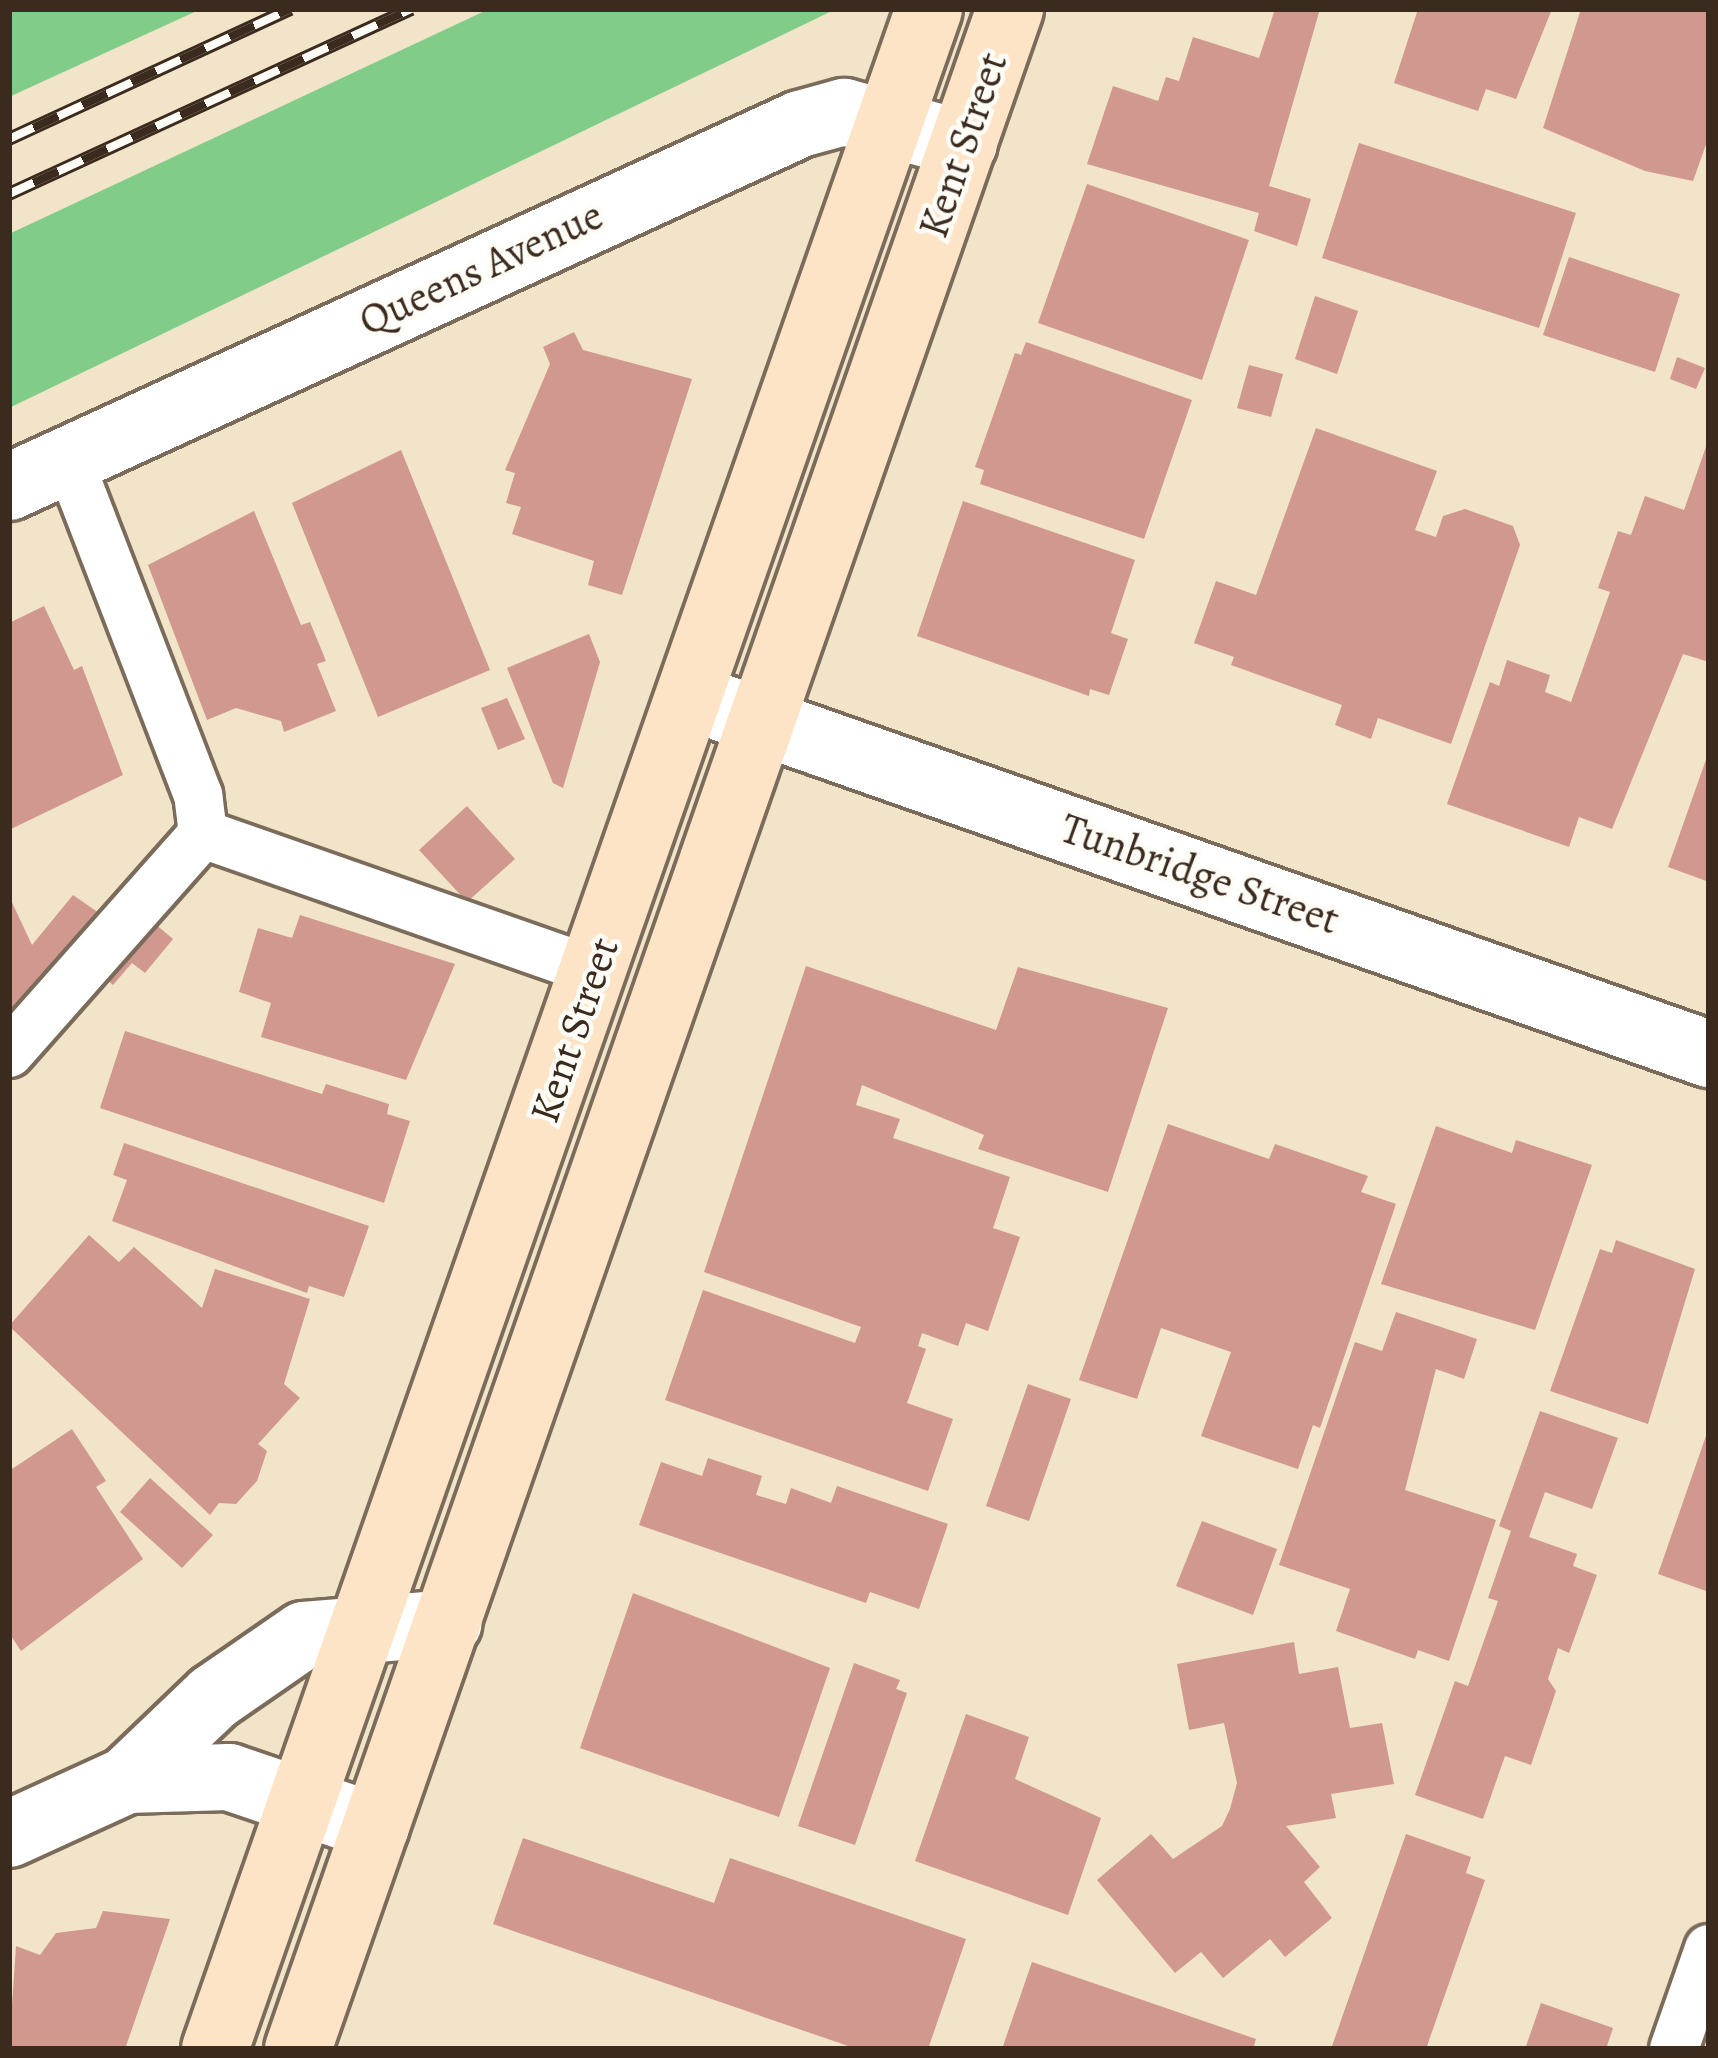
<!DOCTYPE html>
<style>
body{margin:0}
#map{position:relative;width:1718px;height:2058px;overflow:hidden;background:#f1e4c9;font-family:Alegreya,serif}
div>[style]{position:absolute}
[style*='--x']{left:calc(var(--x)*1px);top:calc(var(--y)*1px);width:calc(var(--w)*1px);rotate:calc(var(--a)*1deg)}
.green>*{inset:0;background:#81cc89}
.building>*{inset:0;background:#d0988f}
.roads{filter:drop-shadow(3px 0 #7b6b5a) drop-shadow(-3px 0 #7b6b5a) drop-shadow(0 3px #7b6b5a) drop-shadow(0 -3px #7b6b5a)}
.lane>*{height:48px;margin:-24px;padding:0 24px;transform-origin:24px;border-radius:24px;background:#fff}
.street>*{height:66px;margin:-33px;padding:0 33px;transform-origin:33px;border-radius:33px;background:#fff}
.secondary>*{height:66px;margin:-33px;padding:0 33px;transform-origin:33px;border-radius:33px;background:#fee4c6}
.rail>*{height:14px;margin-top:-7px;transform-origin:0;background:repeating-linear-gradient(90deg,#fdfcf7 0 27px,#3b2a1e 0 54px);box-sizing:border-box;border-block:3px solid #3b2a1e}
span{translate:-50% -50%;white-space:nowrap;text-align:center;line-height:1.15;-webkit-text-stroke:9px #fdfcf7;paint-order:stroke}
.street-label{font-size:42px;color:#3b2a1e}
.frame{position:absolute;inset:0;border:12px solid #3b2a1e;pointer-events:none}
</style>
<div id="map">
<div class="green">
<div style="clip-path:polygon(9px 9px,201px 9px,9px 97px)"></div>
<div style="clip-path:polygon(489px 9px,836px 9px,9px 408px,9px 234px)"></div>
</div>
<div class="building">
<div style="clip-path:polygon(1275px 9px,1320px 9px,1269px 186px,1311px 199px,1297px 246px,1254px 231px,1259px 213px,1087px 164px,1113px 86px,1158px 101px,1166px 77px,1179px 81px,1193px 37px,1259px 58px)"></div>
<div style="clip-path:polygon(1418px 9px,1552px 9px,1516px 99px,1486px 89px,1478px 111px,1394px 83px)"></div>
<div style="clip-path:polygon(1581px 9px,1709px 9px,1709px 136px,1693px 181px,1645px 171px,1543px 128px)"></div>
<div style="clip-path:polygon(1359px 143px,1576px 213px,1539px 328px,1322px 258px)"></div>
<div style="clip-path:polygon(1087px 184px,1249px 240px,1202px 380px,1038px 323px)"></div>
<div style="clip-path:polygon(1569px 257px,1680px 294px,1655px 372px,1543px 335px)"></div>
<div style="clip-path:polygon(1315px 296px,1358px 311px,1337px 374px,1295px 359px)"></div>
<div style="clip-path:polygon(574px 332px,583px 350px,692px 379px,622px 595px,588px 585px,594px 561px,512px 534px,521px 507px,506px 503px,515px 473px,505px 470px,550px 364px,543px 347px)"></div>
<div style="clip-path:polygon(1026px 342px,1192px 400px,1144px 539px,980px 484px,984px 470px,975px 467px,1015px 353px,1021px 355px)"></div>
<div style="clip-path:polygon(1677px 357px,1705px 368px,1696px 389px,1670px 379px)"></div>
<div style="clip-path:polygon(1249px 365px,1283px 374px,1271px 417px,1237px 408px)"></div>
<div style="clip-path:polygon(1316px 428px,1437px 471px,1415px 530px,1436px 537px,1443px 516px,1465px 509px,1513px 526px,1520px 545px,1451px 744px,1378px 718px,1371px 739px,1335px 725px,1342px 705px,1231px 665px,1234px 657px,1194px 643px,1216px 581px,1256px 595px)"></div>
<div style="clip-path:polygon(1709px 438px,1709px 662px,1683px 654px,1612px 829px,1579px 817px,1569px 847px,1447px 804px,1490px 682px,1499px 686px,1507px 660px,1550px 675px,1545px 692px,1571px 702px,1610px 592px,1598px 588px,1618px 531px,1631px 535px,1645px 496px,1684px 510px)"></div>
<div style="clip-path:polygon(401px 450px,490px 670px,378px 717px,292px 503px)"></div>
<div style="clip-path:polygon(963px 501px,1135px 560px,1111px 633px,1128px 639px,1109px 695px,1090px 689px,1089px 696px,917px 636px)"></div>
<div style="clip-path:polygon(254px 511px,301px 625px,310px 622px,326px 661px,317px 664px,336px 711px,284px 732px,281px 721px,236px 708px,207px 720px,148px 565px)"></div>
<div style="clip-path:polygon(44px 606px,74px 670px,82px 666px,123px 775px,9px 830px,9px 623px)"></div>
<div style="clip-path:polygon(589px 634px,600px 662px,563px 788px,553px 783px,507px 668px)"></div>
<div style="clip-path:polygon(507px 698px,525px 739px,498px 750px,481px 708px)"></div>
<div style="clip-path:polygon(1708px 754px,1709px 754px,1709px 882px,1668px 867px)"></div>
<div style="clip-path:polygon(467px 806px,515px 859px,467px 902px,419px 850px)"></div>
<div style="clip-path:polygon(73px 895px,102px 915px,9px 1016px,9px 896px,32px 945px)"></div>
<div style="clip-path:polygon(300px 915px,455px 964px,406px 1080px,261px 1037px,271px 1003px,239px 992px,258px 928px,292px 938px)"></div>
<div style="clip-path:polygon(148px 918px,173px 939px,145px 973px,132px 963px,113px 985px,101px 974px)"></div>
<div style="clip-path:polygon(806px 966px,996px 1030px,1018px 967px,1168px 1008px,1108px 1192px,978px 1149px,984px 1135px,862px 1085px,856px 1105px,900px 1119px,893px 1138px,1010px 1177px,993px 1228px,1020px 1237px,988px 1331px,966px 1323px,958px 1346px,922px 1333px,918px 1346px,926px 1349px,907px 1403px,953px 1419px,928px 1491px,665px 1400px,703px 1290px,855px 1343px,861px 1327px,704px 1272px)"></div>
<div style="clip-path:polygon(125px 1031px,322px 1094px,326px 1084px,389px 1104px,387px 1114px,410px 1121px,384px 1203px,100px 1108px)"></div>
<div style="clip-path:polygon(1168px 1124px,1269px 1159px,1275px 1144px,1368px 1176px,1361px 1192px,1396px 1204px,1320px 1428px,1313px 1425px,1298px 1469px,1201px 1436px,1231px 1352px,1161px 1328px,1137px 1399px,1079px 1380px)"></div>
<div style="clip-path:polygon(1436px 1126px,1512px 1153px,1516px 1140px,1592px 1165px,1535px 1330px,1381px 1284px)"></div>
<div style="clip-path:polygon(124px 1143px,369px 1226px,344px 1297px,309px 1286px,307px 1293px,112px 1221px,127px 1180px,113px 1175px)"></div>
<div style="clip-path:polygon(89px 1235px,119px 1262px,134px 1247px,202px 1308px,215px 1269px,310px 1299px,284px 1384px,300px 1398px,258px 1444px,267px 1451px,257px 1481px,236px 1504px,219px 1503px,210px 1515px,9px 1326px)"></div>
<div style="clip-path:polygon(1616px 1240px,1695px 1269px,1648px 1424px,1550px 1391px,1600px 1249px,1612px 1253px)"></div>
<div style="clip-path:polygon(1396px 1312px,1477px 1339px,1464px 1379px,1436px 1369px,1405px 1490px,1496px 1520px,1449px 1661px,1418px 1650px,1415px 1659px,1336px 1631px,1350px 1589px,1279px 1565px,1355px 1342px,1382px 1351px)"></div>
<div style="clip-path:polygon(1028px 1384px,1071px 1399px,1029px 1521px,986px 1506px)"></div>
<div style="clip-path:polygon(1540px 1411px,1618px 1438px,1592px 1509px,1545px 1492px,1529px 1537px,1577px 1554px,1573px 1566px,1597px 1575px,1569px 1653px,1558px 1648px,1548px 1679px,1556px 1691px,1531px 1765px,1505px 1756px,1483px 1819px,1415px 1795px,1455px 1681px,1468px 1686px,1498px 1601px,1488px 1598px,1511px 1531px,1499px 1526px)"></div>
<div style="clip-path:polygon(72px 1429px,106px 1481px,96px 1487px,143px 1559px,21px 1651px,9px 1633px,9px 1471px)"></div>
<div style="clip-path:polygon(1708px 1430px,1709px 1430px,1709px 1592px,1658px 1574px)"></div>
<div style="clip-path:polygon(708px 1458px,762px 1476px,756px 1495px,786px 1504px,791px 1488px,831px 1503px,837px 1486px,948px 1524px,919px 1609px,870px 1592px,866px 1603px,639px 1525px,661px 1462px,702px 1476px)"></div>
<div style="clip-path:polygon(150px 1478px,213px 1535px,182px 1568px,120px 1512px)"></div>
<div style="clip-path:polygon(1202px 1521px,1277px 1549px,1253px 1615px,1176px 1586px)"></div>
<div style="clip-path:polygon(633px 1593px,830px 1668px,779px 1817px,580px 1748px)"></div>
<div style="clip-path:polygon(1294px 1642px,1299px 1674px,1338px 1667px,1350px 1728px,1382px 1723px,1394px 1784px,1331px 1794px,1336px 1818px,1286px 1826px,1320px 1867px,1304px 1882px,1332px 1918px,1285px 1957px,1270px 1939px,1223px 1978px,1201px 1952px,1175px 1973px,1097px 1880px,1151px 1834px,1173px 1859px,1222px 1826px,1230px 1809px,1237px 1783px,1224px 1723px,1189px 1730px,1177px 1664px)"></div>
<div style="clip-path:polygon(854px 1663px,900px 1680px,896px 1689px,907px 1693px,855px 1845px,798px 1826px)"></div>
<div style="clip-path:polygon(966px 1714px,1029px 1737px,1015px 1779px,1101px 1818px,1068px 1915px,915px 1861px)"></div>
<div style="clip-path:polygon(1406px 1834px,1471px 1857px,1466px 1873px,1485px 1880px,1426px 2049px,1331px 2049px)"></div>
<div style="clip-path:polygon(523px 1838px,714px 1903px,730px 1858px,966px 1939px,928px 2049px,857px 2049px,493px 1924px)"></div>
<div style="clip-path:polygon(103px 1911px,170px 1919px,125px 2049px,9px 2049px,16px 1946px,40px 1955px,56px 1933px,96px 1928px)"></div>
<div style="clip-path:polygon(1032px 1962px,1256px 2039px,1253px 2049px,1002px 2049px)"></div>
<div style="clip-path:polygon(1541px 2003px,1613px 2028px,1606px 2049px,1525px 2049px)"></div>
</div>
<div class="roads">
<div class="lane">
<div style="--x:203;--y:834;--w:415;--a:19.3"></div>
<div style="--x:9;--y:1053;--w:293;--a:-48.5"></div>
<div style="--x:203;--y:834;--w:39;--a:-97"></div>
<div style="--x:198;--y:795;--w:359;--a:-111.1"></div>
<div style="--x:1674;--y:2049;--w:106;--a:-70.7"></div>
</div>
<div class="street">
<div style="--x:9;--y:487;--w:870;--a:-24.65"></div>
<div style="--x:800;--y:124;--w:46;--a:-15.3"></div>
<div style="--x:844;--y:112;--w:124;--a:14.9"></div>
<div style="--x:691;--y:697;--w:1079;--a:19.33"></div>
<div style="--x:127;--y:1780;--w:102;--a:-1.7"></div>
<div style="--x:229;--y:1777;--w:155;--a:18.8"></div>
<div style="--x:9;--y:1834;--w:130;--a:-24.6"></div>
<div style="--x:127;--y:1780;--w:120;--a:-43.7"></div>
<div style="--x:214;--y:1697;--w:109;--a:-34.6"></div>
<div style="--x:304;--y:1635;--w:145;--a:-4.7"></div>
</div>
<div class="secondary">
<div style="--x:215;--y:2049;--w:2161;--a:-70.71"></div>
<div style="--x:298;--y:2049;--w:2161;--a:-70.76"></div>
</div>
</div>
<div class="rail">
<div style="--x:9;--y:139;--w:310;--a:-24.8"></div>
<div style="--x:9;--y:194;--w:443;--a:-24.7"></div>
</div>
<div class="street-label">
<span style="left:963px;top:145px;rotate:-71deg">Kent Street</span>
<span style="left:481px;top:268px;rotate:-25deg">Queens Avenue</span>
<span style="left:1200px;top:874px;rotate:19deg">Tunbridge Street</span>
<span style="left:574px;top:1030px;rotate:-71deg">Kent Street</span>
</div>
<div class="frame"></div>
</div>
